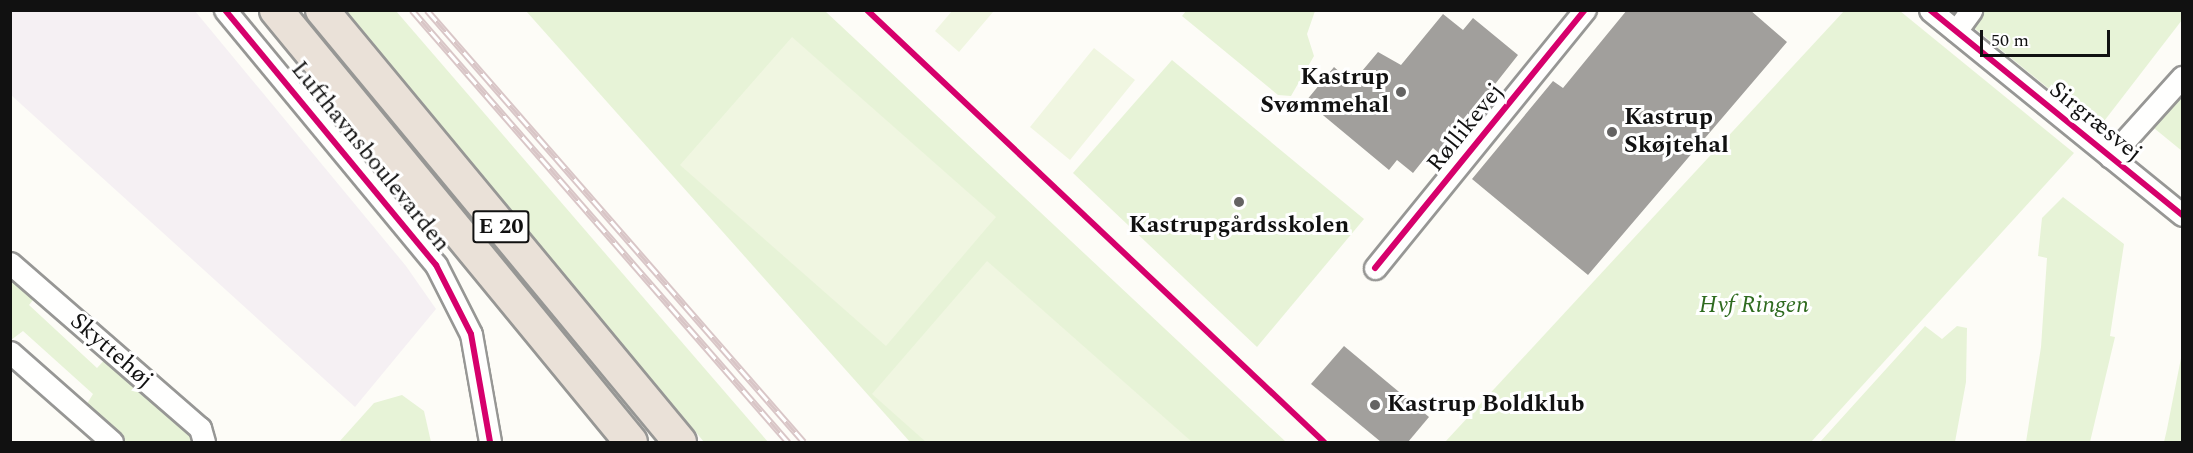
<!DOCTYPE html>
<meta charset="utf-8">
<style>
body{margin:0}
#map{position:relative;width:2193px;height:453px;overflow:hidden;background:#fdfcf7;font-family:Spectral,serif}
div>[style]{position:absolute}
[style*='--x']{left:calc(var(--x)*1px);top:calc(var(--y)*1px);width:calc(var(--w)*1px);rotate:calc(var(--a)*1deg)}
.industrial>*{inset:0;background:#f5f0f3}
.green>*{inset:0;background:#e7f3d7}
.pitch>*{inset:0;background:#f0f6e1}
.building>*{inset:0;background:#a19f9c}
.roads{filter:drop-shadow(2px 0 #979795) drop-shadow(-2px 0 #979795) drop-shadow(0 2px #979795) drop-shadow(0 -2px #979795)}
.minor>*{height:21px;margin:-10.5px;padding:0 10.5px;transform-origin:10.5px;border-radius:10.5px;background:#fffffe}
.highway>*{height:32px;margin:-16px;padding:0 16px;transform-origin:16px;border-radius:16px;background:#eae1d8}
.rail>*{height:7px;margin-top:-3.5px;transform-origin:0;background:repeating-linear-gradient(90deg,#fff 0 14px,#d9c6c7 0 28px);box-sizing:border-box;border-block:2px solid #d9c6c7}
.cycleway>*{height:6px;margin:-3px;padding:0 3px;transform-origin:3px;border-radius:3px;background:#d6006c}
.dots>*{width:16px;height:16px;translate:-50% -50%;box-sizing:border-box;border:3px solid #fff;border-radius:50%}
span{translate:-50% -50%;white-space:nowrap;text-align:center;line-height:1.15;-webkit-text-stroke:6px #fff;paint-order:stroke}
.shield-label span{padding:2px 4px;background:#fff;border:2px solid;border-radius:4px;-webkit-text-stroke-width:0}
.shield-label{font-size:22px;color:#111;font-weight:700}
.poi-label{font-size:24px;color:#111;font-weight:700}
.right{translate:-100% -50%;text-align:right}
.left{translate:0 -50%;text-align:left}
.street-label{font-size:24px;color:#111}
.park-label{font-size:24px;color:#2f6b1f;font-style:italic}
.frame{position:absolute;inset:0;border:12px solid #111;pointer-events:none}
.scale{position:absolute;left:1980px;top:30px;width:130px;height:27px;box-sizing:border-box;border:3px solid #111;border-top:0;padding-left:8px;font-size:18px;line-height:21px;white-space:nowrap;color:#111;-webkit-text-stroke:4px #fff;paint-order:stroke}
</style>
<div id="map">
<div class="industrial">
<div style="clip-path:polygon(10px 11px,195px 11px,406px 266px,436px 309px,355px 407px,11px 95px)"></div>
</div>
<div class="green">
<div style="clip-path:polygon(345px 11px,396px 11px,768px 442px,704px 442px)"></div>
<div style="clip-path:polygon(526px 11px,825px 11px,1286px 442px,910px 442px)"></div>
<div style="clip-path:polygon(1186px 11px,1315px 11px,1307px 34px,1314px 56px,1291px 96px,1278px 95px,1182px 16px)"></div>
<div style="clip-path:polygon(1844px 11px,1900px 11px,2074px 153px,1811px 442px,1445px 442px)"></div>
<div style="clip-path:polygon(1976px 11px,2182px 11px,2182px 20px,2098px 129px,1967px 22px)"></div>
<div style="clip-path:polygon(1172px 60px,1364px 219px,1257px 347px,1073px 173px)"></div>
<div style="clip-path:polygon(2182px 89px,2182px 151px,2149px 124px)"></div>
<div style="clip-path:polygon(2063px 197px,2124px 244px,2110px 336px,2115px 337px,2090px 442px,2026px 442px,2041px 347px,2047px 258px,2038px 256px,2042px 218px)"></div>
<div style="clip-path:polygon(10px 270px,38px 294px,29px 305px,97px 368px,109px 355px,187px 425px,196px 442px,124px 442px,85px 407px,93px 394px,23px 331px,11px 340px)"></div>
<div style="clip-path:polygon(1925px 326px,1942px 339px,1957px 326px,1967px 328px,1966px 382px,1955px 442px,1820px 442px)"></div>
<div style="clip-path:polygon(2182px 353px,2182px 442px,2164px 442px,2167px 429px)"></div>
<div style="clip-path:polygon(402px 395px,424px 411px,431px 442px,339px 442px,374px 403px)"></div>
</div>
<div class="pitch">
<div style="clip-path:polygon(952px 11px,993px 12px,959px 52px,935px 31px)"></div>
<div style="clip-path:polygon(792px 37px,996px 217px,886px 346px,680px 165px)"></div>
<div style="clip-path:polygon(1094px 48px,1135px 80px,1070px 160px,1030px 127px)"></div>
<div style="clip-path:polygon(987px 261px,1192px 442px,926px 442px,872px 394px)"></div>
</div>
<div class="building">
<div style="clip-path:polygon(1627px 10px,1750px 10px,1787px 42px,1588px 275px,1472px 179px,1553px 81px,1563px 88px)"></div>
<div style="clip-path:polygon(1443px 14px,1463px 30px,1473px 18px,1518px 55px,1440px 154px,1433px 148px,1413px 173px,1397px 160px,1389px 170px,1306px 101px,1334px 67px,1352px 83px,1378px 52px,1401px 65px)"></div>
<div style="clip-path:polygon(1344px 346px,1429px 417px,1408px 442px,1381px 442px,1311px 384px)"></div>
</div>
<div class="roads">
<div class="minor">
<div style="--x:225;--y:10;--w:331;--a:50.4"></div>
<div style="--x:436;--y:265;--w:77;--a:63.1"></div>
<div style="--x:471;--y:334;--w:110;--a:80"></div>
<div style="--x:1930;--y:10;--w:325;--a:39.1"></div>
<div style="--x:1956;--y:31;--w:26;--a:-54"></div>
<div style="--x:2110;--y:157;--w:108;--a:-48"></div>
<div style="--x:10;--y:263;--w:252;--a:41"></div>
<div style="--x:200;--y:428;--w:15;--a:74"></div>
<div style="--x:1375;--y:268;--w:333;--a:-50.9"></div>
<div style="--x:10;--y:352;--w:136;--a:41.4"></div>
</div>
<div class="highway">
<div style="--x:276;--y:10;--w:559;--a:50.59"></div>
<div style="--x:322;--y:10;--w:561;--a:50.35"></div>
</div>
</div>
<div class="rail">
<div style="--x:412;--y:10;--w:573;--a:48.96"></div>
<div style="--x:427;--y:10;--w:573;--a:48.89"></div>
</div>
<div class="cycleway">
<div style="--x:225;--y:10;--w:331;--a:50.4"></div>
<div style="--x:436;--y:265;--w:77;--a:63.1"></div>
<div style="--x:471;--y:334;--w:110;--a:80"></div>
<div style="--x:867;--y:10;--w:629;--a:43.39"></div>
<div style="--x:1930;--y:10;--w:325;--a:39.1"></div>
<div style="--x:1375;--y:268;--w:333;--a:-50.9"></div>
</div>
<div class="dots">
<div style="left:1401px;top:92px;background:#646362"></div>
<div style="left:1612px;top:132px;background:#646362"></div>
<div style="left:1239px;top:202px;background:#646362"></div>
<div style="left:1375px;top:405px;background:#646362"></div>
</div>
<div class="shield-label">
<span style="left:501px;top:227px">E 20</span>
</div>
<div class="poi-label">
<span class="right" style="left:1389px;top:92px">Kastrup<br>Svømmehal</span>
<span class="left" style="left:1624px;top:132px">Kastrup<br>Skøjtehal</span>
<span style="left:1239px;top:226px">Kastrupgårdsskolen</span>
<span class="left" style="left:1387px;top:405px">Kastrup Boldklub</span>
</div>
<div class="street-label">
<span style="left:2095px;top:122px;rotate:39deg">Sirgræsvej</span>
<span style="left:1466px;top:128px;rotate:-51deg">Røllikevej</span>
<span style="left:370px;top:157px;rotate:51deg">Lufthavnsboulevarden</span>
<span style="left:111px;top:351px;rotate:41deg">Skyttehøj</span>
</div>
<div class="park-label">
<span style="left:1754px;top:306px">Hvf Ringen</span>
</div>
<div class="frame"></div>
<div class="scale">50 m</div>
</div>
